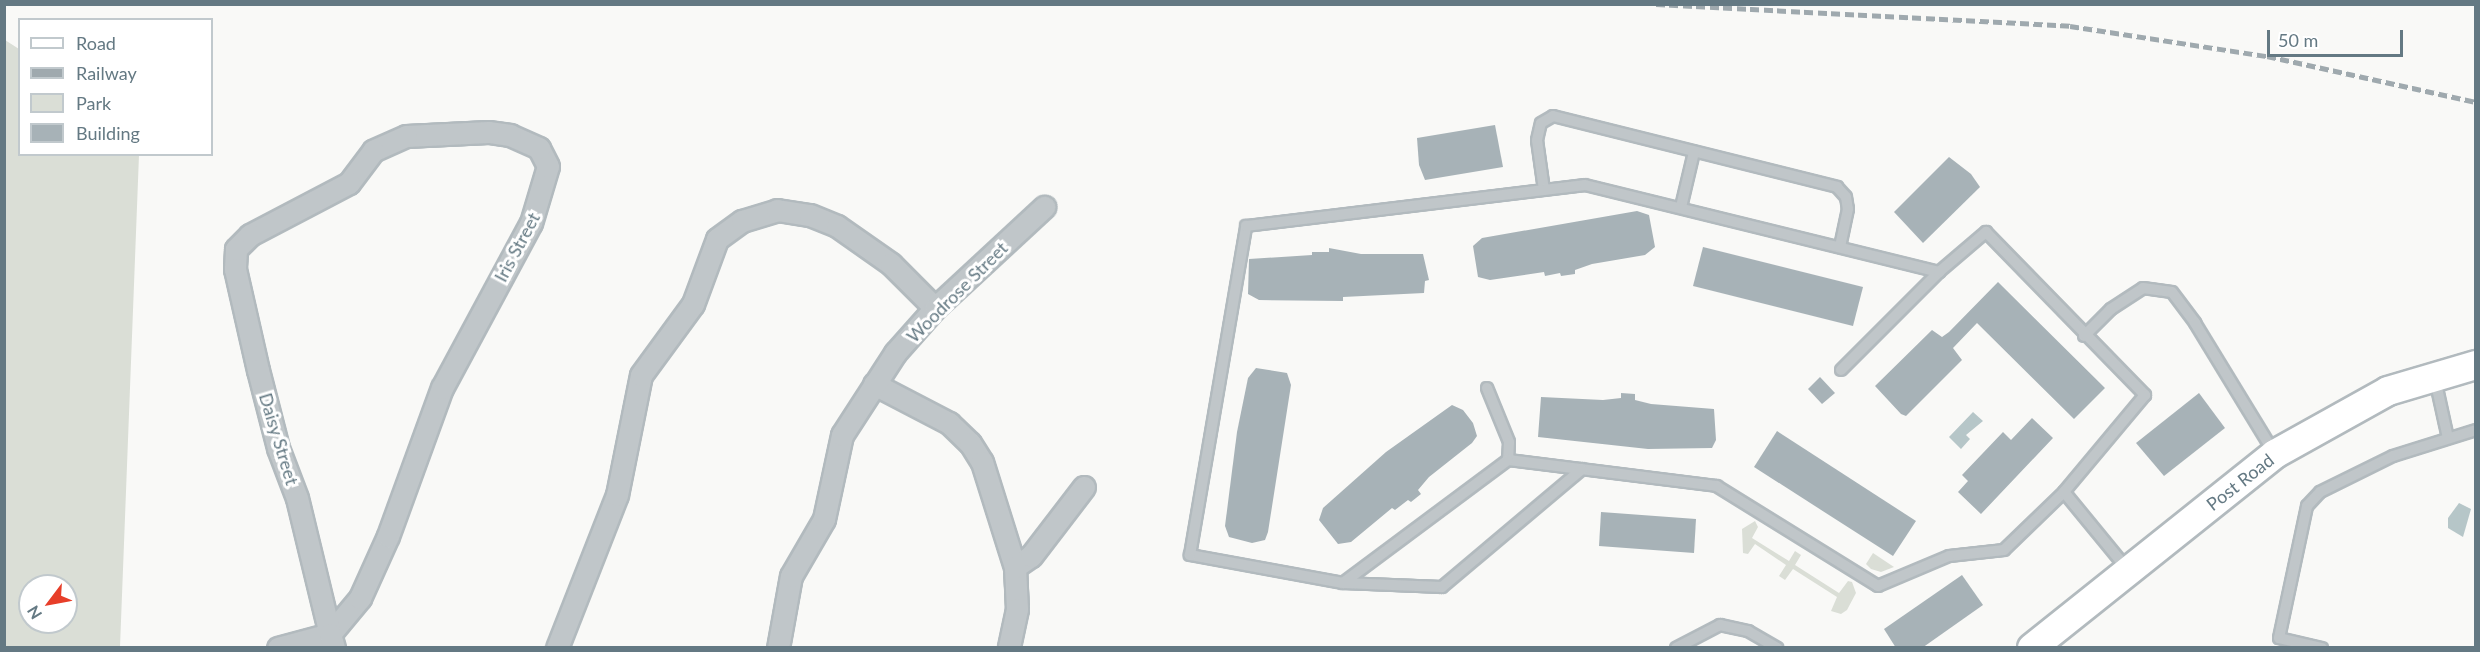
<!DOCTYPE html>
<style>
body{margin:0}
#map{position:relative;width:2480px;height:652px;overflow:hidden;background:#f9f9f7;font-family:Lato,sans-serif}
div>[style]{position:absolute}
[style*='--x']{left:calc(var(--x)*1px);top:calc(var(--y)*1px);width:calc(var(--w)*1px);rotate:calc(var(--a)*1deg)}
.green>*{inset:0;background:#daded6}
.water>*{inset:0;background:#b6c6c8}
.building>*{inset:0;background:#a7b2b7}
.roads{filter:drop-shadow(2px 0 #b2babe) drop-shadow(-2px 0 #b2babe) drop-shadow(0 2px #b2babe) drop-shadow(0 -2px #b2babe)}
.lane>*{height:10px;margin:-5px;padding:0 5px;transform-origin:5px;border-radius:5px;background:#c0c6c9}
.street>*{height:21px;margin:-10.5px;padding:0 10.5px;transform-origin:10.5px;border-radius:10.5px;background:#c0c6c9}
.secondary>*{height:28px;margin:-14px;padding:0 14px;transform-origin:14px;border-radius:14px;background:#fff}
.rail>*{height:4.5px;margin-top:-2.25px;transform-origin:0;background:repeating-linear-gradient(90deg,#9fa9ae 0 9px,transparent 0 13.5px)}
span{translate:-50% -50%;white-space:nowrap;text-align:center;line-height:1.15;-webkit-text-stroke:6px #fff;paint-order:stroke}
.street-label{font-size:18px;color:#647983}
.frame{position:absolute;inset:0;border:6px solid #647983;pointer-events:none}
.legend{position:absolute;left:18px;top:18px;width:195px;height:138px;box-sizing:border-box;background:#fff;border:2px solid #c1c9cd;margin:0;padding:8px 10px;list-style:none;font-size:18px;color:#647983}
.legend li{display:flex;align-items:center;gap:12px;height:30px}
.legend b{width:30px;border:2px solid #c1c9cd}
.north{position:absolute;left:18px;top:574px;width:60px;height:60px;box-sizing:border-box;background:#fff;border:2px solid #c1c9cd;border-radius:50%;rotate:238deg;font-size:16px;font-weight:700;line-height:24px;text-align:center;color:#647983}
.north::after{content:'';display:block;margin:auto;width:21px;height:27px;background:#e73e29;clip-path:polygon(50% 0,100% 100%,50% 72%,0 100%)}
.scale{position:absolute;left:2267px;top:30px;width:136px;height:27px;box-sizing:border-box;border:3px solid #647983;border-top:0;padding-left:8px;font-size:18px;line-height:21px;white-space:nowrap;color:#647983;-webkit-text-stroke:4px #fff;paint-order:stroke}
</style>
<div id="map">
<div class="green">
<div style="clip-path:polygon(evenodd,5px 40px,19px 49px,20px 154px,139px 155px,120px 647px,5px 647px,5px 40px,30px 586px,66px 586px,66px 622px,30px 622px,30px 586px)"></div>
<div style="clip-path:polygon(1755px 521px,1758px 527px,1752px 538px,1789px 561px,1795px 551px,1801px 555px,1795px 565px,1839px 593px,1848px 581px,1852px 582px,1856px 593px,1847px 610px,1841px 614px,1831px 611px,1837px 597px,1793px 569px,1785px 580px,1779px 576px,1786px 565px,1755px 544px,1748px 554px,1743px 553px,1742px 529px)"></div>
<div style="clip-path:polygon(1873px 553px,1894px 567px,1881px 572px,1871px 569px,1866px 564px)"></div>
</div>
<div class="water">
<div style="clip-path:polygon(1973px 412px,1983px 421px,1966px 435px,1970px 439px,1961px 449px,1949px 437px)"></div>
<div style="clip-path:polygon(2459px 503px,2471px 509px,2463px 537px,2448px 528px,2448px 518px)"></div>
</div>
<div class="building">
<div style="clip-path:polygon(1495px 125px,1503px 167px,1425px 180px,1419px 165px,1417px 138px)"></div>
<div style="clip-path:polygon(1949px 157px,1971px 174px,1980px 187px,1923px 243px,1894px 212px)"></div>
<div style="clip-path:polygon(1637px 211px,1649px 215px,1655px 247px,1645px 255px,1592px 264px,1575px 270px,1575px 274px,1561px 276px,1560px 273px,1545px 276px,1544px 272px,1490px 280px,1478px 277px,1473px 246px,1482px 238px)"></div>
<div style="clip-path:polygon(1703px 247px,1863px 287px,1853px 326px,1693px 286px)"></div>
<div style="clip-path:polygon(1329px 248px,1361px 254px,1423px 254px,1429px 280px,1425px 281px,1424px 293px,1343px 297px,1343px 301px,1259px 300px,1248px 294px,1249px 259px,1312px 255px,1312px 252px,1329px 252px)"></div>
<div style="clip-path:polygon(1998px 282px,2105px 388px,2074px 419px,1977px 323px,1953px 348px,1962px 360px,1906px 416px,1901px 414px,1875px 386px,1932px 330px,1942px 337px,1949px 332px)"></div>
<div style="clip-path:polygon(1256px 368px,1287px 373px,1291px 385px,1268px 532px,1265px 540px,1252px 543px,1229px 537px,1225px 526px,1237px 432px,1248px 378px)"></div>
<div style="clip-path:polygon(1820px 377px,1835px 393px,1822px 404px,1808px 389px)"></div>
<div style="clip-path:polygon(1621px 393px,1635px 394px,1635px 400px,1651px 404px,1714px 409px,1716px 440px,1712px 448px,1648px 449px,1538px 437px,1541px 397px,1603px 400px,1621px 398px)"></div>
<div style="clip-path:polygon(2199px 393px,2225px 428px,2164px 476px,2136px 443px)"></div>
<div style="clip-path:polygon(1452px 405px,1463px 410px,1473px 423px,1477px 436px,1472px 443px,1429px 477px,1418px 490px,1421px 494px,1411px 502px,1408px 500px,1395px 510px,1392px 508px,1351px 542px,1338px 544px,1319px 520px,1323px 508px,1386px 452px)"></div>
<div style="clip-path:polygon(2032px 418px,2053px 438px,1981px 514px,1958px 492px,1968px 481px,1962px 475px,2003px 432px,2011px 440px)"></div>
<div style="clip-path:polygon(1777px 431px,1916px 521px,1893px 556px,1754px 467px)"></div>
<div style="clip-path:polygon(1601px 512px,1696px 519px,1694px 553px,1599px 546px)"></div>
<div style="clip-path:polygon(1962px 575px,1983px 605px,1922px 648px,1896px 648px,1884px 629px)"></div>
</div>
<div class="roads">
<div class="lane">
<div style="--x:1544;--y:190;--w:50;--a:-98"></div>
<div style="--x:1537;--y:140;--w:17;--a:-77"></div>
<div style="--x:1541;--y:123;--w:14;--a:-30"></div>
<div style="--x:1553;--y:116;--w:293;--a:14"></div>
<div style="--x:1837;--y:187;--w:13;--a:48"></div>
<div style="--x:1846;--y:197;--w:12;--a:81"></div>
<div style="--x:1848;--y:209;--w:39;--a:102"></div>
<div style="--x:1681;--y:207;--w:57;--a:-76.7"></div>
<div style="--x:2084;--y:336;--w:38;--a:-45"></div>
<div style="--x:2111;--y:309;--w:38;--a:-33"></div>
<div style="--x:2143;--y:288;--w:29;--a:8"></div>
<div style="--x:2172;--y:292;--w:39;--a:53"></div>
<div style="--x:2195;--y:323;--w:153;--a:58.6"></div>
<div style="--x:1841;--y:370;--w:139;--a:-45"></div>
<div style="--x:2435;--y:379;--w:60;--a:77.6"></div>
<div style="--x:1487;--y:388;--w:58;--a:67.8"></div>
<div style="--x:1509;--y:442;--w:18;--a:93"></div>
<div style="--x:2064;--y:492;--w:83;--a:136"></div>
<div style="--x:2004;--y:550;--w:55;--a:173.8"></div>
<div style="--x:1949;--y:556;--w:77;--a:157.1"></div>
<div style="--x:1878;--y:586;--w:190;--a:-148.2"></div>
<div style="--x:1717;--y:486;--w:211;--a:-172.9"></div>
<div style="--x:1508;--y:460;--w:206;--a:143.3"></div>
<div style="--x:1343;--y:583;--w:156;--a:-169.6"></div>
<div style="--x:1190;--y:555;--w:334;--a:-80.3"></div>
<div style="--x:1246;--y:226;--w:341;--a:-6.9"></div>
<div style="--x:1585;--y:185;--w:365;--a:13.8"></div>
<div style="--x:1939;--y:272;--w:62;--a:-40.4"></div>
<div style="--x:1986;--y:232;--w:228;--a:45.7"></div>
<div style="--x:2145;--y:395;--w:126;--a:129.9"></div>
<div style="--x:2064;--y:492;--w:102;--a:50.6"></div>
<div style="--x:1343;--y:583;--w:99;--a:2.3"></div>
<div style="--x:1442;--y:587;--w:183;--a:-40.1"></div>
<div style="--x:1676;--y:648;--w:50;--a:-27.6"></div>
<div style="--x:1720;--y:625;--w:29;--a:12"></div>
<div style="--x:1748;--y:631;--w:34;--a:30"></div>
<div style="--x:2322;--y:648;--w:44;--a:-166.9"></div>
<div style="--x:2279;--y:638;--w:135;--a:-78"></div>
<div style="--x:2307;--y:506;--w:19;--a:-47"></div>
<div style="--x:2320;--y:492;--w:81;--a:-26.3"></div>
<div style="--x:2393;--y:456;--w:87;--a:-17.4"></div>
</div>
<div class="street">
<div style="--x:874;--y:384;--w:85;--a:27.5"></div>
<div style="--x:949;--y:423;--w:29;--a:44"></div>
<div style="--x:970;--y:443;--w:22;--a:58"></div>
<div style="--x:982;--y:462;--w:110;--a:72.6"></div>
<div style="--x:1015;--y:567;--w:42;--a:87.3"></div>
<div style="--x:1017;--y:609;--w:40;--a:102"></div>
<div style="--x:1015;--y:567;--w:19;--a:-35"></div>
<div style="--x:1031;--y:556;--w:87;--a:-52.5"></div>
<div style="--x:278;--y:648;--w:54;--a:-15.1"></div>
<div style="--x:330;--y:634;--w:47;--a:-50.2"></div>
<div style="--x:360;--y:598;--w:68;--a:-65.7"></div>
<div style="--x:388;--y:536;--w:158;--a:-70"></div>
<div style="--x:442;--y:388;--w:187;--a:-61.7"></div>
<div style="--x:531;--y:223;--w:59;--a:-73.4"></div>
<div style="--x:548;--y:166;--w:20;--a:-117"></div>
<div style="--x:539;--y:148;--w:32;--a:-156"></div>
<div style="--x:510;--y:135;--w:22;--a:-172"></div>
<div style="--x:488;--y:132;--w:82;--a:177.2"></div>
<div style="--x:406;--y:136;--w:36;--a:156"></div>
<div style="--x:373;--y:151;--w:40;--a:127"></div>
<div style="--x:349;--y:183;--w:112;--a:152.3"></div>
<div style="--x:250;--y:235;--w:20;--a:135"></div>
<div style="--x:236;--y:249;--w:20;--a:93"></div>
<div style="--x:235;--y:269;--w:104;--a:77.2"></div>
<div style="--x:258;--y:370;--w:81;--a:75.6"></div>
<div style="--x:278;--y:448;--w:53;--a:69.2"></div>
<div style="--x:297;--y:498;--w:140;--a:76.4"></div>
<div style="--x:330;--y:634;--w:15;--a:74"></div>
<div style="--x:557;--y:648;--w:164;--a:-68.6"></div>
<div style="--x:617;--y:495;--w:122;--a:-78.7"></div>
<div style="--x:641;--y:375;--w:88;--a:-53.8"></div>
<div style="--x:693;--y:304;--w:69;--a:-69.7"></div>
<div style="--x:717;--y:239;--w:31;--a:-36"></div>
<div style="--x:742;--y:221;--w:37;--a:-17"></div>
<div style="--x:777;--y:210;--w:33;--a:9"></div>
<div style="--x:810;--y:215;--w:29;--a:22"></div>
<div style="--x:837;--y:226;--w:66;--a:35.1"></div>
<div style="--x:891;--y:264;--w:62;--a:45"></div>
<div style="--x:778;--y:648;--w:73;--a:-79.8"></div>
<div style="--x:791;--y:576;--w:66;--a:-59.9"></div>
<div style="--x:824;--y:519;--w:86;--a:-77.9"></div>
<div style="--x:842;--y:435;--w:98;--a:-57.1"></div>
<div style="--x:895;--y:353;--w:60;--a:-48.4"></div>
<div style="--x:935;--y:308;--w:149;--a:-42.8"></div>
</div>
<div class="secondary">
<div style="--x:2032;--y:648;--w:311;--a:-38.6"></div>
<div style="--x:2275;--y:454;--w:129;--a:-29.1"></div>
<div style="--x:2388;--y:391;--w:92;--a:-16.5"></div>
</div>
</div>
<div class="rail">
<div style="--x:1656;--y:4;--w:415;--a:3"></div>
<div style="--x:2070;--y:26;--w:199;--a:8.7"></div>
<div style="--x:2267;--y:56;--w:214;--a:12.4"></div>
</div>
<div class="street-label">
<span style="left:517px;top:247px;rotate:-62deg">Iris Street</span>
<span style="left:957px;top:292px;rotate:-45deg">Woodrose Street</span>
<span style="left:279px;top:439px;rotate:73deg">Daisy Street</span>
<span style="left:2240px;top:482px;rotate:-38deg">Post Road</span>
</div>
<div class="frame"></div>
<ul class="legend">
<li><b style="height:8px;background:#fff"></b>Road</li>
<li><b style="height:8px;background:#9fa9ae"></b>Railway</li>
<li><b style="height:16px;background:#daded6"></b>Park</li>
<li><b style="height:16px;background:#a7b2b7"></b>Building</li>
</ul>
<div class="north">N</div>
<div class="scale">50 m</div>
</div>
